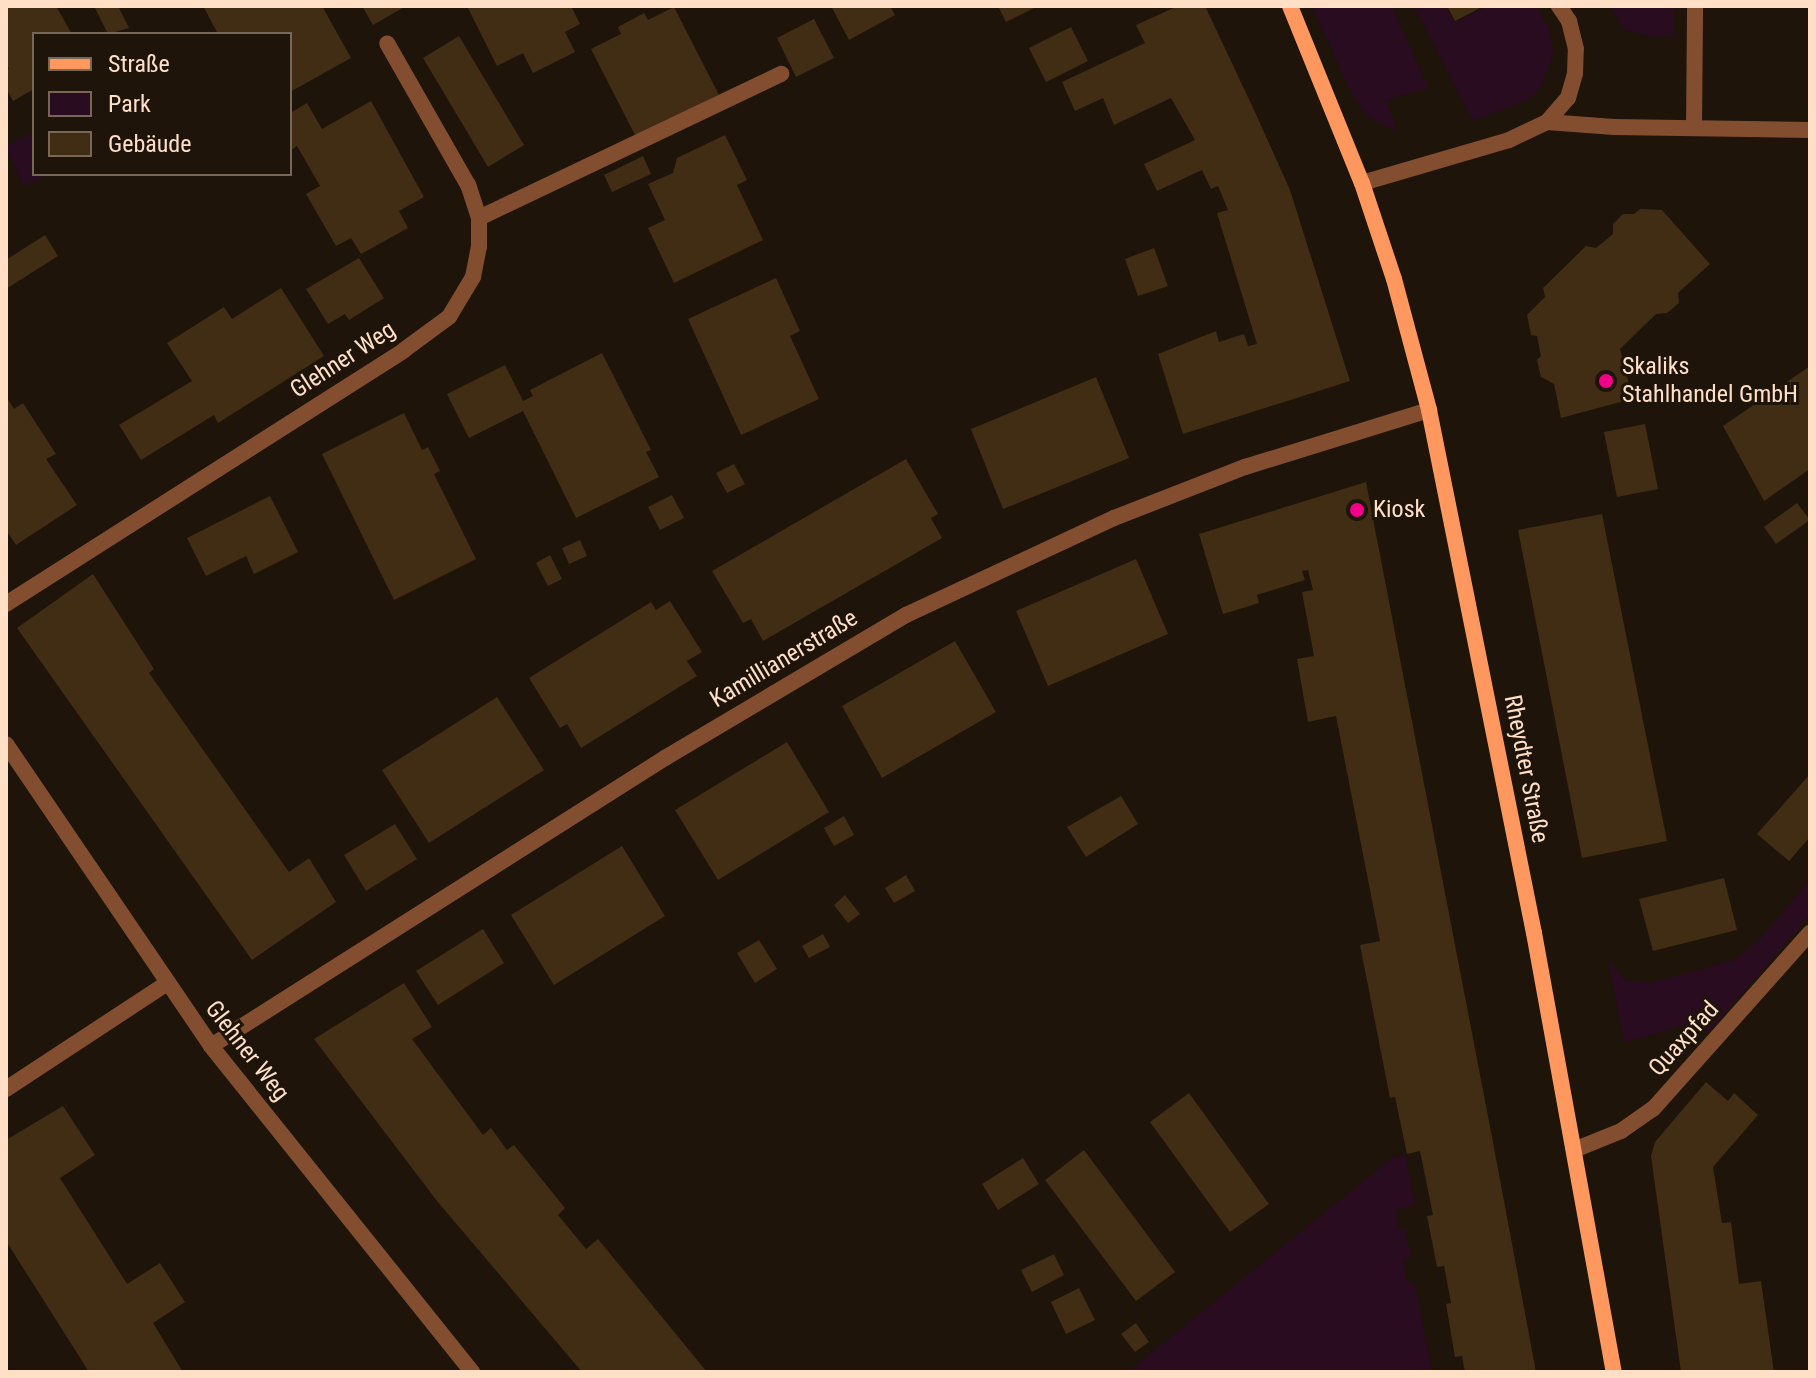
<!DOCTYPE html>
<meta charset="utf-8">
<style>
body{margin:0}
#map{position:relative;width:1816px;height:1378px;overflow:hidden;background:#1e140a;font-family:"Roboto Condensed",sans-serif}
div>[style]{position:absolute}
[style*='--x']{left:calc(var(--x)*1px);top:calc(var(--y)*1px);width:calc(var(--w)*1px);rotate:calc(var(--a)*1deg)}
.green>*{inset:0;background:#290c20}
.building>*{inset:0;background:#412c14}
.service>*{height:16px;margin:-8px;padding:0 8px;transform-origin:8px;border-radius:8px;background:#834e2f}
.minor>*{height:16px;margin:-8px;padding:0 8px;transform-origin:8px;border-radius:8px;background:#834e2f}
.secondary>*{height:16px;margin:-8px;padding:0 8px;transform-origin:8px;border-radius:8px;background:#ff985e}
.dots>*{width:22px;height:22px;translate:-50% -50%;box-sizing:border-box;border:4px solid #1e140a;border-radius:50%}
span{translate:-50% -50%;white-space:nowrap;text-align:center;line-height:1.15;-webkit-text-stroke:6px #1e140a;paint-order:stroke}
.street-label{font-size:24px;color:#ffe0c7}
.poi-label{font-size:24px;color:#ffe0c7}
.left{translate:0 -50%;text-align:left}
.frame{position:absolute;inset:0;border:8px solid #ffe0c7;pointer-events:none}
.legend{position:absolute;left:32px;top:32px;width:260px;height:144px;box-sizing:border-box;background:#1e140a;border:2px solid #786656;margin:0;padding:10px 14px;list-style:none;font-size:24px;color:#ffe0c7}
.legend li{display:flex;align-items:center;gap:16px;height:40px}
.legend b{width:40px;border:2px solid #786656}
</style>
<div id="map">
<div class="green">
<div style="clip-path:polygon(1312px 6px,1392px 6px,1428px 88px,1386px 100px,1398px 133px,1367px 116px,1351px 92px)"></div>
<div style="clip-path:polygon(1414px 6px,1446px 6px,1455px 23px,1487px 6px,1536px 6px,1548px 28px,1554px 52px,1541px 87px,1529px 99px,1473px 121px)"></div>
<div style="clip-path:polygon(1611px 6px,1674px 6px,1674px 36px,1653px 37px,1624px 30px)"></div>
<div style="clip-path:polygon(34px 131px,34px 174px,48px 174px,24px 187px,6px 146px)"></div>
<div style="clip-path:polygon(1810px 880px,1810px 915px,1708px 1033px,1692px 1023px,1624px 1043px,1608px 960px,1625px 980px,1650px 983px,1734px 960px,1759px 940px)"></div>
<div style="clip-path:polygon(1405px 1154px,1415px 1205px,1395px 1210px,1398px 1229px,1405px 1228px,1411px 1257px,1402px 1259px,1407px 1281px,1415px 1285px,1432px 1372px,1128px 1372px,1392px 1158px)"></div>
</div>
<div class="building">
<div style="clip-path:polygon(6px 6px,56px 6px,72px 34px,34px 34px,34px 89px,13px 101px,6px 88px,6px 70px,9px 69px,6px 62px)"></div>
<div style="clip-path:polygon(94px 6px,118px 6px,129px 28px,108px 34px)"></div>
<div style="clip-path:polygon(203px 6px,322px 6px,351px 58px,290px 92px,290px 34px,218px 34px)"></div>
<div style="clip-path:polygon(362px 6px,406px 6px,373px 25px)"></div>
<div style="clip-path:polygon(467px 6px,571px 6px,580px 24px,565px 32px,575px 52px,533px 73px,523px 53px,497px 66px)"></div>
<div style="clip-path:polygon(831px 6px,890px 6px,895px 15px,849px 40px)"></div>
<div style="clip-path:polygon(998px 6px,1038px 6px,1006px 22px)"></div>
<div style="clip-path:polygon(1178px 6px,1205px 6px,1255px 112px,1290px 190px,1350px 381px,1183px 434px,1158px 354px,1216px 331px,1219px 342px,1244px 334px,1248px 346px,1257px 344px,1217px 213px,1228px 210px,1218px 186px,1211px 189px,1202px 170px,1157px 191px,1144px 164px,1195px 140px,1171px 98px,1114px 125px,1103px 98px,1075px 111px,1062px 82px,1145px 43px,1136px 25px)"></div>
<div style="clip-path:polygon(1447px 6px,1484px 6px,1455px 21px)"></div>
<div style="clip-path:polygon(674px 7px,719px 95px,636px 137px,591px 49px,621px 34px,618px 27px,644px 13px,648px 20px)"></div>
<div style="clip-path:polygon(814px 19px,834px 58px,796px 77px,777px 38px)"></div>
<div style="clip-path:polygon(1071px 27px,1088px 61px,1046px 82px,1029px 48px)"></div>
<div style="clip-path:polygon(459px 36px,524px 145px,488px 167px,423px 58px)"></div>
<div style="clip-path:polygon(371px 101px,424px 197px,399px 211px,408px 228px,361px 254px,351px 238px,336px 246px,306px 194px,320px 186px,297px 146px,290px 151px,290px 113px,307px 103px,322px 129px)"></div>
<div style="clip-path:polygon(725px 135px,747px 180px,737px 185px,763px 240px,674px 283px,648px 228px,665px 220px,648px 184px,673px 173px,677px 158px)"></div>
<div style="clip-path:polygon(643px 156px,651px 174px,612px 192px,604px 175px)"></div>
<div style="clip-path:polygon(1640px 209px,1662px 210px,1710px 264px,1678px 293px,1679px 303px,1667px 313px,1656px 314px,1620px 349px,1631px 392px,1624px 401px,1561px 418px,1554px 384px,1541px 377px,1537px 360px,1541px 356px,1537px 336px,1531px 335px,1527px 315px,1545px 297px,1543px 288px,1586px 246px,1596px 248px,1613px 234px,1613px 224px,1623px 214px,1634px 214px)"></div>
<div style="clip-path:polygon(45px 235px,58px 256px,6px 289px,6px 260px)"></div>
<div style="clip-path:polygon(1154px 248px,1168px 286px,1138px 296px,1125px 259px)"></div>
<div style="clip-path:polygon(359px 258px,384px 298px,349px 320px,345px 314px,328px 324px,306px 289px)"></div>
<div style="clip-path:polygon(776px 278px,800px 331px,790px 336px,819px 399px,741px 435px,688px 319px)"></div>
<div style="clip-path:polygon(281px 288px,324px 356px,218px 423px,214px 415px,141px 460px,119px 425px,192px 381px,167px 343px,224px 307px,232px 319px)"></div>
<div style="clip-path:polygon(602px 353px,651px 450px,646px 452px,659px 477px,576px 518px,523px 411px,469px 438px,447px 394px,505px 365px,523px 401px,533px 396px,530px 390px)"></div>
<div style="clip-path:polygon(1810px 366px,1810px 469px,1764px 501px,1723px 426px)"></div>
<div style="clip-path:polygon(1096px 377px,1129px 458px,1003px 509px,971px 429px)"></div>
<div style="clip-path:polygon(6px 396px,14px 409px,23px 403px,56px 454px,46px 459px,77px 505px,16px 545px,6px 530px)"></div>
<div style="clip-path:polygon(404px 413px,422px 450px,428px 447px,440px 471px,434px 474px,476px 559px,394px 600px,322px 454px)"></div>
<div style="clip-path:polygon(1645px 424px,1658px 489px,1617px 497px,1604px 432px)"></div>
<div style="clip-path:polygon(906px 459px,938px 514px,931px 518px,942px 538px,763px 641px,751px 619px,743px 623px,712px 571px)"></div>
<div style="clip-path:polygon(734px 464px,745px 484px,727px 493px,716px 473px)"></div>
<div style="clip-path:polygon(1366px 482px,1492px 1137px,1536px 1372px,1465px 1372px,1462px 1356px,1455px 1357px,1446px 1304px,1451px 1303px,1444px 1266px,1437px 1267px,1432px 1241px,1427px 1216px,1433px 1215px,1420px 1151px,1407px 1154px,1395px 1097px,1390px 1098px,1360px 945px,1380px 941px,1336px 716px,1308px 722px,1297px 659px,1314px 656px,1302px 592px,1313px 590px,1308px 570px,1302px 571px,1305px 580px,1257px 595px,1259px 603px,1223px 614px,1199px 534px)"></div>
<div style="clip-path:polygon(672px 495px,684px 518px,660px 530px,648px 507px)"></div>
<div style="clip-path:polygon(270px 496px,298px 552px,254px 574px,246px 556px,206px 576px,187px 538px)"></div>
<div style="clip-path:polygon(1797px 503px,1810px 520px,1776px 544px,1764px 527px)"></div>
<div style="clip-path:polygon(1602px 514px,1667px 841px,1582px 858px,1518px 530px)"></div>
<div style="clip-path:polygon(580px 540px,587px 556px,569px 564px,562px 548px)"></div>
<div style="clip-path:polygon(550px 555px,562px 579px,548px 586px,536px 563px)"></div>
<div style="clip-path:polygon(1136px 559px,1168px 634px,1048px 686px,1016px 611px)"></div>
<div style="clip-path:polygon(93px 574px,154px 669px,149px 673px,289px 872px,309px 858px,336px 902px,252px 960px,17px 628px)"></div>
<div style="clip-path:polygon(670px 601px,702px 652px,687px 661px,697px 676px,581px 748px,567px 724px,560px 728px,529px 678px,651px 602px,656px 610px)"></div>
<div style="clip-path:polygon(955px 641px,996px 712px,882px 778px,842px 706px)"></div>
<div style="clip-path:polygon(497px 697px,544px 770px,429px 843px,382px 770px)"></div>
<div style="clip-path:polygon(787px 742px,829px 812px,718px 880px,675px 810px)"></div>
<div style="clip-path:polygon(1810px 774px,1810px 837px,1789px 861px,1757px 834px)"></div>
<div style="clip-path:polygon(1121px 796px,1138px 824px,1086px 857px,1067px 827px)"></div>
<div style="clip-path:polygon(844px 816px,854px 835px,834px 846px,824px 828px)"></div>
<div style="clip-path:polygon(395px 824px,417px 859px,366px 891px,344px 855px)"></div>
<div style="clip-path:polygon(622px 846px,665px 916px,554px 985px,511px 915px)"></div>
<div style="clip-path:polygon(906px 875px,915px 891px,894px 903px,885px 888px)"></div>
<div style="clip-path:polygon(1724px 878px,1737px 930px,1653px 951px,1639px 899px)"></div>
<div style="clip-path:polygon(845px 895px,860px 914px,848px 923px,834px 905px)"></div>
<div style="clip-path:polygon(483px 929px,504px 963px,438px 1005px,416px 971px)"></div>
<div style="clip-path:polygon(823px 934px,830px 947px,809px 958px,802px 946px)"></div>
<div style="clip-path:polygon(759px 940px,777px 969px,755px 983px,737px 953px)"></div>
<div style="clip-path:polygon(404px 983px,432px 1027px,412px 1039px,483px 1135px,491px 1128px,507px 1150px,514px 1145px,565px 1208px,558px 1215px,586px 1249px,598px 1239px,707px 1372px,582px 1372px,437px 1201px,314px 1039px)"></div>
<div style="clip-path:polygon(1706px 1082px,1728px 1101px,1734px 1093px,1758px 1115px,1713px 1167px,1722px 1223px,1731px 1222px,1739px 1284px,1761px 1281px,1774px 1372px,1681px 1372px,1651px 1156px,1655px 1142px)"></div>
<div style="clip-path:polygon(1189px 1093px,1269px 1204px,1230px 1232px,1150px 1122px)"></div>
<div style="clip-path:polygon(63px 1106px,95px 1155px,60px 1178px,127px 1284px,160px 1263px,185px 1302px,153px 1323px,183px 1372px,89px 1372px,6px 1241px,6px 1140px)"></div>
<div style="clip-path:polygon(1084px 1150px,1175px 1272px,1136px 1301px,1045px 1180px)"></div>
<div style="clip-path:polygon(1023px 1158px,1039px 1184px,998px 1210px,982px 1184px)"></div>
<div style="clip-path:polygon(1054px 1254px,1064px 1275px,1032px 1292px,1021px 1270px)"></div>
<div style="clip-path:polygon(1079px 1288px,1095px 1320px,1066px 1334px,1051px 1302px)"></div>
<div style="clip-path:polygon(1136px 1323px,1149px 1342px,1135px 1352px,1121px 1334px)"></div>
</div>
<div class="service">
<div style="--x:1547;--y:122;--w:67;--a:4.3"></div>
<div style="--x:1614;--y:127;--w:196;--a:0.9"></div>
<div style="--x:1694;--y:128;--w:122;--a:-89.5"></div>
<div style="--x:479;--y:218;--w:335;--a:-25.5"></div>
<div style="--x:6;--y:1089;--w:191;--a:-33.3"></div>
</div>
<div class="minor">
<div style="--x:1362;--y:183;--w:153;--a:-16.3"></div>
<div style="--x:1509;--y:140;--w:42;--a:-25.3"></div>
<div style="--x:1547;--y:122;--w:32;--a:-49"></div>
<div style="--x:1568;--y:98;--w:26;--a:-74"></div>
<div style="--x:1575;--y:73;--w:24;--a:-88"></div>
<div style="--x:1576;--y:49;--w:29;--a:-104"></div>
<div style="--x:1569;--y:21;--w:18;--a:-124"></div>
<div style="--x:6;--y:604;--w:472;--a:-32.5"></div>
<div style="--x:404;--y:350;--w:56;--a:-36.3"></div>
<div style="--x:449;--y:317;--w:47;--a:-59"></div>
<div style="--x:473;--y:277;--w:31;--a:-79"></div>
<div style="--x:479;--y:247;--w:29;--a:-90"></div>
<div style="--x:479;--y:218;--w:35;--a:-108"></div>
<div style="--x:468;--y:185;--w:163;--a:-119.7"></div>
<div style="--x:6;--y:744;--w:365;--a:55.8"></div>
<div style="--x:211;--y:1046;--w:418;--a:51.3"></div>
<div style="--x:211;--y:1046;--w:538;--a:-32.39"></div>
<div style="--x:665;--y:758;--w:280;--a:-30.7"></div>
<div style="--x:906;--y:615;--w:230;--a:-25"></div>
<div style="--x:1114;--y:518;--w:141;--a:-21.3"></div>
<div style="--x:1245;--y:467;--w:193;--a:-17.2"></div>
<div style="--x:1574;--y:1150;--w:51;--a:-22"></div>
<div style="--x:1621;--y:1131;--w:39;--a:-35"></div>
<div style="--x:1653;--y:1109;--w:236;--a:-48.3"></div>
</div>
<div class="secondary">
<div style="--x:1290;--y:6;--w:191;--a:67.9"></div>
<div style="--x:1362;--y:183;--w:101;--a:71.6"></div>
<div style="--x:1394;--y:279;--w:136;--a:75"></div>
<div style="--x:1429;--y:410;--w:533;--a:78.65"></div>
<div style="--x:1534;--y:933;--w:446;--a:79.7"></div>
</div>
<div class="dots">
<div style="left:1606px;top:381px;background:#f20089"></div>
<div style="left:1357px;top:510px;background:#f20089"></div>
</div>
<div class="street-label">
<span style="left:343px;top:360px;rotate:-33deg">Glehner Weg</span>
<span style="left:784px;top:659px;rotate:-31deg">Kamillianerstraße</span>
<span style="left:1526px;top:769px;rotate:79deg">Rheydter Straße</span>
<span style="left:1684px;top:1039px;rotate:-48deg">Quaxpfad</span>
<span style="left:247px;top:1051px;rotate:52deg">Glehner Weg</span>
</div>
<div class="poi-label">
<span class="left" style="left:1622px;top:381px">Skaliks<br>Stahlhandel GmbH</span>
<span class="left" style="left:1373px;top:510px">Kiosk</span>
</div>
<div class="frame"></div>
<ul class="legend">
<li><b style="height:10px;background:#ff985e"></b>Straße</li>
<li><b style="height:22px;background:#290c20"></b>Park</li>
<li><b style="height:22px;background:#412c14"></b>Gebäude</li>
</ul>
</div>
